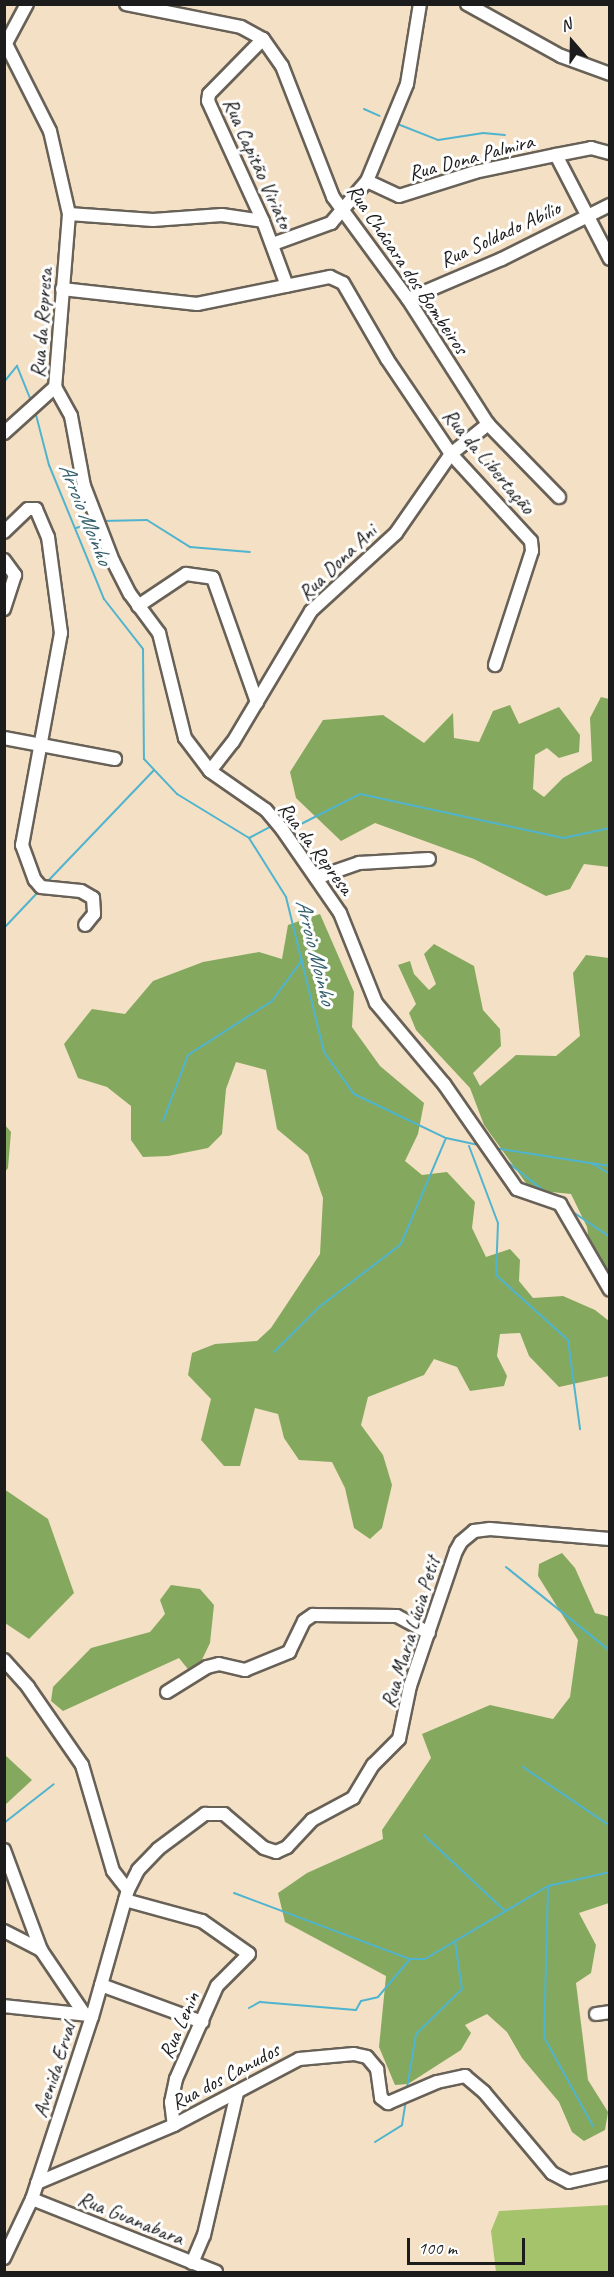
<!DOCTYPE html>
<meta charset="utf-8">
<style>
body{margin:0}
#map{position:relative;width:614px;height:2277px;overflow:hidden;background:#f4e0c5;font-family:Caveat,sans-serif}
div>[style]{position:absolute}
[style*='--x']{left:calc(var(--x)*1px);top:calc(var(--y)*1px);width:calc(var(--w)*1px);rotate:calc(var(--a)*1deg)}
.green>*{inset:0;background:#a5c36a}
.forest>*{inset:0;background:#84a95e}
.stream>*{height:2px;margin:-1px;padding:0 1px;transform-origin:1px;border-radius:1px;background:#50b4ce}
.roads{filter:drop-shadow(2px 0 #686157) drop-shadow(-2px 0 #686157) drop-shadow(0 2px #686157) drop-shadow(0 -2px #686157)}
.minor>*{height:12px;margin:-6px;padding:0 6px;transform-origin:6px;border-radius:6px;background:#fff}
span{translate:-50% -50%;white-space:nowrap;text-align:center;line-height:1.15;-webkit-text-stroke:6px #fff;paint-order:stroke}
.street-label{font-size:21px;color:#1c1c1c}
.water-label{font-size:22px;color:#33606c;font-style:italic}
.frame{position:absolute;inset:0;border:6px solid #1c1c1c;pointer-events:none}
.north{position:absolute;left:542px;top:12px;width:60px;height:60px;-webkit-text-stroke:4px #fff;paint-order:stroke;rotate:340deg;font-size:16px;font-weight:700;line-height:24px;text-align:center;color:#1c1c1c}
.north::after{content:'';display:block;margin:auto;width:21px;height:27px;background:#1c1c1c;clip-path:polygon(50% 0,100% 100%,50% 72%,0 100%)}
.scale{position:absolute;left:407px;top:2238px;width:118px;height:27px;box-sizing:border-box;border:3px solid #1c1c1c;border-top:0;padding-left:8px;font-size:18px;line-height:21px;white-space:nowrap;color:#1c1c1c;-webkit-text-stroke:4px #fff;paint-order:stroke}
</style>
<div id="map">
<div class="green">
<div style="clip-path:polygon(609px 2205px,609px 2272px,496px 2272px,491px 2231px,499px 2211px)"></div>
</div>
<div class="forest">
<div style="clip-path:polygon(601px 697px,609px 699px,609px 867px,584px 864px,570px 889px,546px 896px,474px 859px,375px 823px,341px 841px,296px 798px,290px 772px,323px 720px,383px 715px,424px 743px,453px 713px,454px 738px,479px 742px,493px 711px,510px 705px,519px 724px,559px 707px,580px 735px,579px 752px,559px 758px,547px 748px,535px 755px,533px 789px,544px 797px,563px 778px,592px 761px,590px 718px)"></div>
<div style="clip-path:polygon(320px 914px,354px 992px,352px 1027px,380px 1066px,424px 1103px,418px 1134px,405px 1161px,422px 1175px,447px 1172px,475px 1202px,472px 1228px,486px 1257px,510px 1249px,520px 1260px,519px 1281px,533px 1298px,563px 1296px,595px 1310px,609px 1321px,609px 1376px,559px 1387px,529px 1356px,520px 1333px,500px 1334px,497px 1356px,507px 1376px,504px 1386px,470px 1391px,457px 1367px,434px 1359px,424px 1375px,368px 1397px,361px 1425px,383px 1455px,392px 1485px,382px 1528px,370px 1539px,354px 1528px,345px 1488px,332px 1462px,299px 1460px,284px 1438px,278px 1414px,255px 1408px,240px 1466px,224px 1466px,201px 1440px,211px 1399px,188px 1375px,192px 1353px,215px 1344px,257px 1341px,271px 1328px,320px 1254px,323px 1198px,308px 1155px,277px 1129px,266px 1070px,236px 1062px,226px 1089px,222px 1134px,208px 1148px,168px 1156px,143px 1157px,131px 1140px,131px 1106px,107px 1087px,78px 1078px,64px 1044px,92px 1009px,125px 1014px,153px 981px,203px 962px,259px 952px,282px 959px,288px 925px)"></div>
<div style="clip-path:polygon(434px 944px,474px 966px,483px 1010px,500px 1029px,501px 1046px,473px 1073px,480px 1086px,516px 1055px,556px 1056px,580px 1036px,573px 973px,586px 955px,609px 958px,609px 1285px,591px 1258px,587px 1227px,571px 1194px,531px 1190px,484px 1125px,470px 1088px,416px 1030px,409px 1013px,416px 1004px,398px 965px,410px 961px,414px 974px,429px 990px,436px 984px,424px 954px)"></div>
<div style="clip-path:polygon(5px 1125px,11px 1132px,8px 1168px,5px 1172px)"></div>
<div style="clip-path:polygon(4px 1489px,48px 1519px,74px 1593px,29px 1639px,5px 1623px)"></div>
<div style="clip-path:polygon(562px 1553px,575px 1568px,595px 1613px,610px 1617px,609px 1903px,579px 1913px,596px 1945px,591px 1973px,576px 1983px,588px 2080px,608px 2112px,605px 2130px,584px 2141px,572px 2132px,559px 2102px,522px 2058px,507px 2032px,487px 2014px,465px 2025px,471px 2033px,461px 2050px,408px 2084px,395px 2085px,379px 2047px,386px 1976px,285px 1922px,278px 1893px,307px 1873px,383px 1839px,382px 1830px,431px 1758px,422px 1734px,490px 1705px,553px 1719px,570px 1697px,578px 1640px,538px 1576px,539px 1564px)"></div>
<div style="clip-path:polygon(171px 1585px,200px 1589px,214px 1605px,210px 1643px,197px 1670px,191px 1673px,179px 1658px,63px 1711px,51px 1701px,53px 1687px,91px 1648px,150px 1632px,165px 1614px,160px 1600px)"></div>
<div style="clip-path:polygon(5px 1755px,32px 1780px,5px 1805px)"></div>
</div>
<div class="stream">
<div style="--x:364;--y:109;--w:17;--a:24"></div>
<div style="--x:395;--y:123;--w:46;--a:21.6"></div>
<div style="--x:438;--y:140;--w:46;--a:-8.8"></div>
<div style="--x:483;--y:133;--w:22;--a:5"></div>
<div style="--x:4;--y:382;--w:21;--a:-51"></div>
<div style="--x:17;--y:366;--w:40;--a:68"></div>
<div style="--x:35;--y:411;--w:56;--a:75.5"></div>
<div style="--x:49;--y:465;--w:145;--a:67.7"></div>
<div style="--x:104;--y:599;--w:63;--a:52"></div>
<div style="--x:143;--y:649;--w:110;--a:89.5"></div>
<div style="--x:144;--y:759;--w:48;--a:46.7"></div>
<div style="--x:177;--y:794;--w:84;--a:31.4"></div>
<div style="--x:249;--y:838;--w:70;--a:57.9"></div>
<div style="--x:286;--y:897;--w:160;--a:76.2"></div>
<div style="--x:324;--y:1052;--w:52;--a:54.5"></div>
<div style="--x:354;--y:1094;--w:102;--a:25.6"></div>
<div style="--x:446;--y:1138;--w:38;--a:12"></div>
<div style="--x:102;--y:521;--w:45;--a:-1.3"></div>
<div style="--x:147;--y:520;--w:51;--a:32.1"></div>
<div style="--x:190;--y:547;--w:60;--a:4.8"></div>
<div style="--x:76;--y:528;--w:19;--a:-16"></div>
<div style="--x:284;--y:825;--w:17;--a:-3"></div>
<div style="--x:301;--y:824;--w:66;--a:-27"></div>
<div style="--x:360;--y:794;--w:209;--a:12.2"></div>
<div style="--x:564;--y:838;--w:47;--a:-12.3"></div>
<div style="--x:249;--y:838;--w:26;--a:-28"></div>
<div style="--x:47;--y:882;--w:155;--a:-46.3"></div>
<div style="--x:4;--y:928;--w:51;--a:-46.6"></div>
<div style="--x:163;--y:1121;--w:71;--a:-69.3"></div>
<div style="--x:188;--y:1055;--w:100;--a:-32.7"></div>
<div style="--x:272;--y:1001;--w:51;--a:-53.8"></div>
<div style="--x:469;--y:1146;--w:82;--a:69.4"></div>
<div style="--x:498;--y:1223;--w:52;--a:92.2"></div>
<div style="--x:496;--y:1275;--w:97;--a:42.1"></div>
<div style="--x:568;--y:1340;--w:90;--a:82.3"></div>
<div style="--x:494;--y:1148;--w:117;--a:8.8"></div>
<div style="--x:501;--y:1157;--w:60;--a:38.2"></div>
<div style="--x:591;--y:1163;--w:22;--a:30"></div>
<div style="--x:570;--y:1210;--w:48;--a:34"></div>
<div style="--x:274;--y:1352;--w:62;--a:-45"></div>
<div style="--x:318;--y:1308;--w:105;--a:-37.6"></div>
<div style="--x:401;--y:1244;--w:115;--a:-67"></div>
<div style="--x:506;--y:1567;--w:134;--a:38.9"></div>
<div style="--x:523;--y:1767;--w:105;--a:34.1"></div>
<div style="--x:4;--y:1823;--w:63;--a:-38"></div>
<div style="--x:424;--y:1835;--w:111;--a:43.2"></div>
<div style="--x:548;--y:1887;--w:150;--a:91.5"></div>
<div style="--x:544;--y:2037;--w:102;--a:61.2"></div>
<div style="--x:234;--y:1893;--w:188;--a:20.6"></div>
<div style="--x:249;--y:2008;--w:13;--a:-29"></div>
<div style="--x:260;--y:2002;--w:96;--a:4.8"></div>
<div style="--x:356;--y:2010;--w:10;--a:-61"></div>
<div style="--x:361;--y:2001;--w:17;--a:-13"></div>
<div style="--x:378;--y:1997;--w:50;--a:-49.9"></div>
<div style="--x:410;--y:1959;--w:15;--a:0"></div>
<div style="--x:425;--y:1959;--w:143;--a:-30.7"></div>
<div style="--x:548;--y:1886;--w:64;--a:-12.7"></div>
<div style="--x:407;--y:2088;--w:55;--a:-80.5"></div>
<div style="--x:416;--y:2034;--w:64;--a:-44.4"></div>
<div style="--x:462;--y:1989;--w:49;--a:-98.3"></div>
<div style="--x:375;--y:2142;--w:32;--a:-32"></div>
<div style="--x:402;--y:2125;--w:25;--a:-81"></div>
</div>
<div class="roads">
<div class="minor">
<div style="--x:126;--y:4;--w:117;--a:11.3"></div>
<div style="--x:241;--y:27;--w:25;--a:29"></div>
<div style="--x:263;--y:39;--w:33;--a:55"></div>
<div style="--x:282;--y:66;--w:141;--a:68.7"></div>
<div style="--x:333;--y:197;--w:127;--a:53.7"></div>
<div style="--x:408;--y:299;--w:148;--a:57.4"></div>
<div style="--x:488;--y:424;--w:102;--a:45.8"></div>
<div style="--x:467;--y:4;--w:107;--a:29"></div>
<div style="--x:561;--y:56;--w:52;--a:20.2"></div>
<div style="--x:263;--y:39;--w:77;--a:134.5"></div>
<div style="--x:209;--y:94;--w:7;--a:98"></div>
<div style="--x:208;--y:101;--w:132;--a:65.4"></div>
<div style="--x:263;--y:221;--w:69;--a:69.7"></div>
<div style="--x:7;--y:46;--w:95;--a:63.2"></div>
<div style="--x:50;--y:131;--w:85;--a:77.1"></div>
<div style="--x:69;--y:214;--w:174;--a:94.6"></div>
<div style="--x:55;--y:387;--w:33;--a:61"></div>
<div style="--x:71;--y:416;--w:71;--a:79.5"></div>
<div style="--x:84;--y:486;--w:80;--a:68.9"></div>
<div style="--x:113;--y:561;--w:37;--a:63"></div>
<div style="--x:130;--y:594;--w:49;--a:53.4"></div>
<div style="--x:159;--y:633;--w:108;--a:76.1"></div>
<div style="--x:185;--y:738;--w:41;--a:52.9"></div>
<div style="--x:210;--y:771;--w:68;--a:34.9"></div>
<div style="--x:266;--y:810;--w:25;--a:50"></div>
<div style="--x:282;--y:829;--w:102;--a:55.4"></div>
<div style="--x:340;--y:913;--w:97;--a:68.2"></div>
<div style="--x:376;--y:1003;--w:106;--a:50"></div>
<div style="--x:444;--y:1084;--w:128;--a:55.2"></div>
<div style="--x:517;--y:1189;--w:46;--a:19.2"></div>
<div style="--x:560;--y:1204;--w:99;--a:59.8"></div>
<div style="--x:4;--y:47;--w:49;--a:-61.9"></div>
<div style="--x:556;--y:155;--w:36;--a:-11"></div>
<div style="--x:591;--y:148;--w:20;--a:15"></div>
<div style="--x:367;--y:181;--w:35;--a:25"></div>
<div style="--x:399;--y:196;--w:80;--a:-17.5"></div>
<div style="--x:475;--y:172;--w:83;--a:-11.9"></div>
<div style="--x:556;--y:155;--w:117;--a:62.6"></div>
<div style="--x:69;--y:214;--w:84;--a:4.1"></div>
<div style="--x:153;--y:220;--w:69;--a:-4.1"></div>
<div style="--x:222;--y:215;--w:41;--a:8.3"></div>
<div style="--x:273;--y:244;--w:62;--a:-19.9"></div>
<div style="--x:331;--y:223;--w:55;--a:-49.4"></div>
<div style="--x:367;--y:181;--w:105;--a:-67.6"></div>
<div style="--x:407;--y:84;--w:81;--a:-80.8"></div>
<div style="--x:62;--y:289;--w:136;--a:6.3"></div>
<div style="--x:197;--y:304;--w:136;--a:-11.5"></div>
<div style="--x:330;--y:277;--w:14;--a:25"></div>
<div style="--x:343;--y:283;--w:88;--a:59.9"></div>
<div style="--x:387;--y:359;--w:115;--a:56"></div>
<div style="--x:451;--y:454;--w:118;--a:47.4"></div>
<div style="--x:531;--y:541;--w:10;--a:84"></div>
<div style="--x:532;--y:551;--w:120;--a:108"></div>
<div style="--x:408;--y:299;--w:102;--a:-23.1"></div>
<div style="--x:502;--y:259;--w:121;--a:-26.6"></div>
<div style="--x:4;--y:433;--w:69;--a:-42"></div>
<div style="--x:4;--y:532;--w:33;--a:-44"></div>
<div style="--x:28;--y:509;--w:8;--a:0"></div>
<div style="--x:36;--y:509;--w:30;--a:67"></div>
<div style="--x:48;--y:537;--w:97;--a:82.3"></div>
<div style="--x:61;--y:633;--w:216;--a:100.4"></div>
<div style="--x:22;--y:845;--w:37;--a:70"></div>
<div style="--x:35;--y:880;--w:9;--a:49"></div>
<div style="--x:41;--y:887;--w:40;--a:5.7"></div>
<div style="--x:81;--y:891;--w:14;--a:30"></div>
<div style="--x:93;--y:898;--w:16;--a:86"></div>
<div style="--x:94;--y:914;--w:14;--a:129"></div>
<div style="--x:4;--y:560;--w:19;--a:54"></div>
<div style="--x:15;--y:575;--w:36;--a:108"></div>
<div style="--x:138;--y:606;--w:58;--a:-33.7"></div>
<div style="--x:186;--y:574;--w:27;--a:8"></div>
<div style="--x:213;--y:578;--w:132;--a:70.5"></div>
<div style="--x:4;--y:738;--w:113;--a:10.7"></div>
<div style="--x:210;--y:771;--w:37;--a:-52"></div>
<div style="--x:233;--y:742;--w:152;--a:-59.2"></div>
<div style="--x:311;--y:611;--w:115;--a:-42.5"></div>
<div style="--x:396;--y:533;--w:96;--a:-55.2"></div>
<div style="--x:451;--y:454;--w:48;--a:-39"></div>
<div style="--x:316;--y:878;--w:46;--a:-19.2"></div>
<div style="--x:359;--y:863;--w:70;--a:-3.3"></div>
<div style="--x:4;--y:1660;--w:36;--a:48"></div>
<div style="--x:28;--y:1687;--w:95;--a:55.3"></div>
<div style="--x:82;--y:1765;--w:110;--a:73.7"></div>
<div style="--x:113;--y:1871;--w:24;--a:52"></div>
<div style="--x:167;--y:1692;--w:47;--a:-32"></div>
<div style="--x:207;--y:1667;--w:12;--a:-14"></div>
<div style="--x:219;--y:1664;--w:27;--a:13"></div>
<div style="--x:245;--y:1670;--w:48;--a:-22.2"></div>
<div style="--x:289;--y:1652;--w:34;--a:-64"></div>
<div style="--x:304;--y:1621;--w:11;--a:-34"></div>
<div style="--x:313;--y:1615;--w:84;--a:0.7"></div>
<div style="--x:397;--y:1616;--w:36;--a:28"></div>
<div style="--x:4;--y:1850;--w:107;--a:69.7"></div>
<div style="--x:41;--y:1950;--w:75;--a:55.9"></div>
<div style="--x:125;--y:1900;--w:80;--a:15.3"></div>
<div style="--x:202;--y:1921;--w:57;--a:35.1"></div>
<div style="--x:249;--y:1954;--w:45;--a:135"></div>
<div style="--x:217;--y:1986;--w:102;--a:113.8"></div>
<div style="--x:176;--y:2079;--w:24;--a:102"></div>
<div style="--x:171;--y:2102;--w:23;--a:83"></div>
<div style="--x:4;--y:1931;--w:42;--a:27.2"></div>
<div style="--x:101;--y:1985;--w:108;--a:20.1"></div>
<div style="--x:4;--y:2006;--w:84;--a:6.1"></div>
<div style="--x:596;--y:2014;--w:14;--a:-8"></div>
<div style="--x:37;--y:2183;--w:149;--a:-22.9"></div>
<div style="--x:174;--y:2125;--w:141;--a:-27.8"></div>
<div style="--x:299;--y:2059;--w:55;--a:-5.2"></div>
<div style="--x:354;--y:2054;--w:13;--a:13"></div>
<div style="--x:367;--y:2057;--w:16;--a:50"></div>
<div style="--x:377;--y:2069;--w:29;--a:82"></div>
<div style="--x:381;--y:2098;--w:9;--a:36"></div>
<div style="--x:388;--y:2103;--w:53;--a:-23.2"></div>
<div style="--x:437;--y:2082;--w:29;--a:-12"></div>
<div style="--x:465;--y:2076;--w:25;--a:40"></div>
<div style="--x:484;--y:2092;--w:106;--a:50"></div>
<div style="--x:552;--y:2173;--w:19;--a:28"></div>
<div style="--x:569;--y:2182;--w:42;--a:-12.4"></div>
<div style="--x:32;--y:2199;--w:198;--a:21.6"></div>
<div style="--x:4;--y:2258;--w:65;--a:-64.6"></div>
<div style="--x:32;--y:2199;--w:192;--a:-71.8"></div>
<div style="--x:92;--y:2017;--w:132;--a:-74.2"></div>
<div style="--x:128;--y:1890;--w:22;--a:-63"></div>
<div style="--x:138;--y:1870;--w:29;--a:-46"></div>
<div style="--x:158;--y:1849;--w:59;--a:-36.7"></div>
<div style="--x:205;--y:1814;--w:19;--a:0"></div>
<div style="--x:224;--y:1814;--w:52;--a:40.4"></div>
<div style="--x:264;--y:1848;--w:13;--a:18"></div>
<div style="--x:276;--y:1852;--w:12;--a:-24"></div>
<div style="--x:287;--y:1847;--w:37;--a:-47"></div>
<div style="--x:312;--y:1820;--w:47;--a:-28.2"></div>
<div style="--x:353;--y:1798;--w:39;--a:-59"></div>
<div style="--x:373;--y:1765;--w:37;--a:-45"></div>
<div style="--x:399;--y:1739;--w:54;--a:-78.3"></div>
<div style="--x:410;--y:1686;--w:143;--a:-71.2"></div>
<div style="--x:456;--y:1551;--w:10;--a:-61"></div>
<div style="--x:461;--y:1542;--w:17;--a:-40"></div>
<div style="--x:474;--y:1531;--w:16;--a:-7"></div>
<div style="--x:490;--y:1529;--w:120;--a:4.8"></div>
<div style="--x:192;--y:2263;--w:30;--a:-67"></div>
<div style="--x:204;--y:2235;--w:146;--a:-76.9"></div>
</div>
</div>
<div class="street-label">
<span style="left:471px;top:157px;rotate:-15deg">Rua Dona Palmira</span>
<span style="left:258px;top:163px;rotate:66deg">Rua Capitão Viriato</span>
<span style="left:500px;top:234px;rotate:-25deg">Rua Soldado Abílio</span>
<span style="left:408px;top:269px;rotate:56deg">Rua Chácara dos Bombeiros</span>
<span style="left:41px;top:323px;rotate:-86deg">Rua da Represa</span>
<span style="left:489px;top:461px;rotate:50deg">Rua da Libertação</span>
<span style="left:337px;top:562px;rotate:-44deg">Rua Dona Ani</span>
<span style="left:316px;top:848px;rotate:53deg">Rua da Represa</span>
<span style="left:410px;top:1632px;rotate:-73deg">Rua Maria Lúcia Petit</span>
<span style="left:179px;top:2025px;rotate:-66deg">Rua Lenin</span>
<span style="left:54px;top:2070px;rotate:-72deg">Avenida Erval</span>
<span style="left:225px;top:2076px;rotate:-28deg">Rua dos Canudos</span>
<span style="left:131px;top:2218px;rotate:22deg">Rua Guanabara</span>
</div>
<div class="water-label">
<span style="left:85px;top:514px;rotate:68deg">Arroio Moinho</span>
<span style="left:315px;top:952px;rotate:76deg">Arroio Moinho</span>
</div>
<div class="frame"></div>
<div class="north">N</div>
<div class="scale">100 m</div>
</div>
